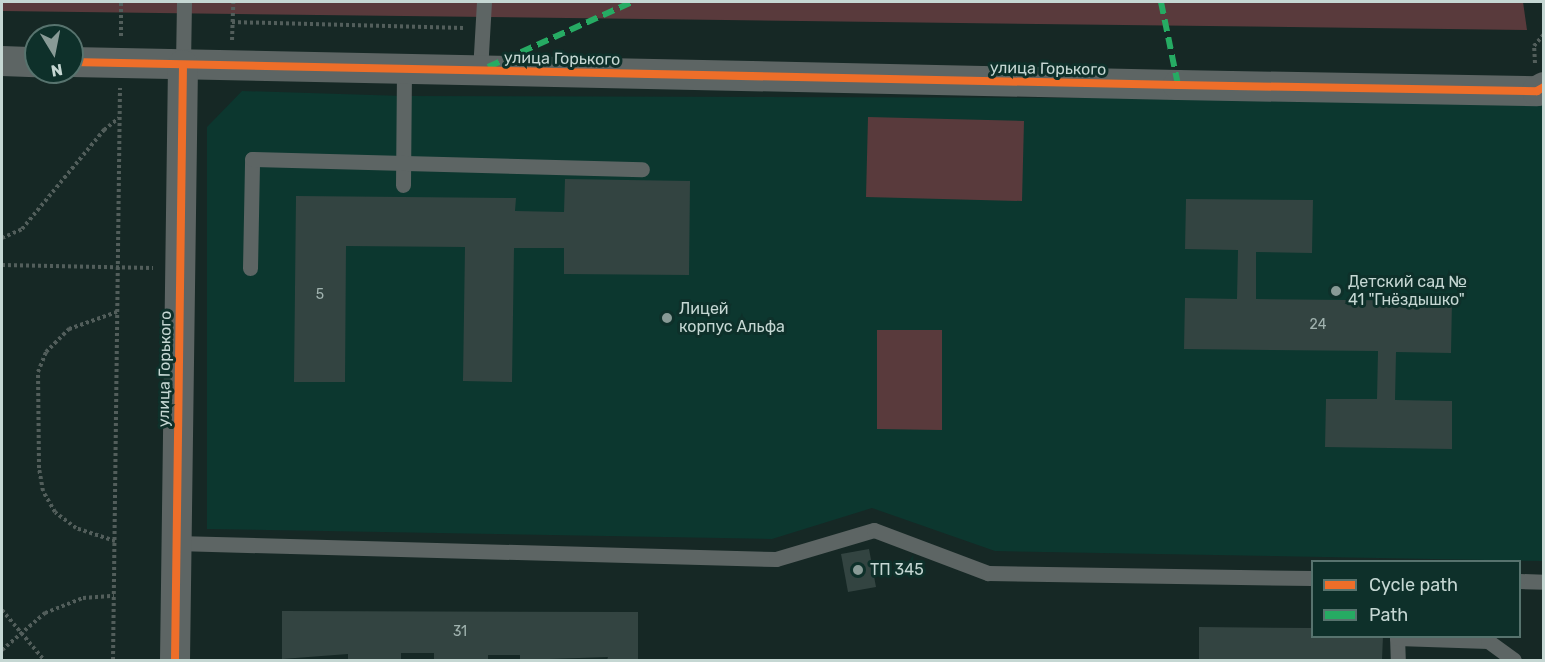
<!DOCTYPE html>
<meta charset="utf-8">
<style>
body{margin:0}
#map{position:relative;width:1545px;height:662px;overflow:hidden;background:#162825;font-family:Rubik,sans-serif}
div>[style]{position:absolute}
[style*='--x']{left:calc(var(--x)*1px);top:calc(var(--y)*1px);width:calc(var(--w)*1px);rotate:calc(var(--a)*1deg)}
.built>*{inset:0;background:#0c372f}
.green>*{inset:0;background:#593a3c}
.building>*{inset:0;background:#334441}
.path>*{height:4px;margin-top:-2px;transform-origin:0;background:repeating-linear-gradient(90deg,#525e5b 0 3px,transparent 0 6px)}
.service>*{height:15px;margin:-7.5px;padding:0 7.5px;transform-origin:7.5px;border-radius:7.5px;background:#5d6564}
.minor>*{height:30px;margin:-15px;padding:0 15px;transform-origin:15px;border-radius:15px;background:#5d6564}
.quiet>*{height:6px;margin-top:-3px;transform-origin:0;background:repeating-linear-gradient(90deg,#26ab63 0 12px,transparent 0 18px)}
.cycleway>*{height:8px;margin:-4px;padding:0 4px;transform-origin:4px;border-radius:4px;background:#ee6e29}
.dots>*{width:16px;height:16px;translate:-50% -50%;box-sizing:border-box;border:3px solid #0e302a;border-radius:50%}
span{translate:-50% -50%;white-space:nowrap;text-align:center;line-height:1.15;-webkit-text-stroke:6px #0e302a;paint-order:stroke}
.number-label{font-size:14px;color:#a0b2ae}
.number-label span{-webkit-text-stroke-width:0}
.street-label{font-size:16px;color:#c5d7d3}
.poi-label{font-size:16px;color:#c5d7d3}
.left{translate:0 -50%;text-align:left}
.frame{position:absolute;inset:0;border:3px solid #c5d7d3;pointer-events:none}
.legend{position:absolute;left:1311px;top:560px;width:210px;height:78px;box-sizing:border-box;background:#0e302a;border:2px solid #57736e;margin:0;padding:8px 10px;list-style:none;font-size:18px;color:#c5d7d3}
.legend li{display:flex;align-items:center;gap:12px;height:30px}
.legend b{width:30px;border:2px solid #57736e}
.north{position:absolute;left:24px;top:24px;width:60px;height:60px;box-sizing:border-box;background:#0e302a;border:2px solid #57736e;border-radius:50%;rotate:170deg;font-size:16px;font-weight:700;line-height:24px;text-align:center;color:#c5d7d3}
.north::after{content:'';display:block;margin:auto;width:21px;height:27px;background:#889a96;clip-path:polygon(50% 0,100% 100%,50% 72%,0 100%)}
</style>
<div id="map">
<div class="built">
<div style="clip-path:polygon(242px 91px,403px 96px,1131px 98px,1543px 104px,1542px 561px,995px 551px,872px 508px,772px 539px,207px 529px,207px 127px)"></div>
</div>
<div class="green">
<div style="clip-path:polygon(2px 2px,1523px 2px,1527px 30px,2px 11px)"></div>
<div style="clip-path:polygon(868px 117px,1024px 121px,1022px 201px,866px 197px)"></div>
<div style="clip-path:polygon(877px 330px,942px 330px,942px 430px,877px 429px)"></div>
</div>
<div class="building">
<div style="clip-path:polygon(565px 179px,690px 181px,689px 275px,564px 274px,564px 248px,514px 248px,512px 382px,463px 381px,465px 247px,346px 246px,345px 382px,294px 382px,296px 196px,516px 198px,515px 211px,564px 212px)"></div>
<div style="clip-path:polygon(1186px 199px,1313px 200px,1312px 253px,1256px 252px,1256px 299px,1452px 301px,1451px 353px,1396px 352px,1395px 400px,1452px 401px,1452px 449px,1325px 447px,1326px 399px,1377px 399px,1378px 351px,1184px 349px,1185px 298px,1237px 299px,1238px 250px,1185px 249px)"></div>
<div style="clip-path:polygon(869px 549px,876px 587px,848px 592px,841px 554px)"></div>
<div style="clip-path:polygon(282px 611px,638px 612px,638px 660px,607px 660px,608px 657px,520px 660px,520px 655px,488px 655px,488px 660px,434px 660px,434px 653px,401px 653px,401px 659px,348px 659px,348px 654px,282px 659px)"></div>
<div style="clip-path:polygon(1199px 627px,1312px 628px,1312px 636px,1383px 636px,1382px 660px,1199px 660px)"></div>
</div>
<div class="path">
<div style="--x:232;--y:22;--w:232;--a:1.5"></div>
<div style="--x:121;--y:36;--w:34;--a:-90"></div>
<div style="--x:232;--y:40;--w:38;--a:-88"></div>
<div style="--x:1535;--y:63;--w:17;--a:-93"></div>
<div style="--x:1534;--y:46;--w:16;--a:-50"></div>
<div style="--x:2;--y:238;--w:22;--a:-24"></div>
<div style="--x:22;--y:229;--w:129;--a:-50.4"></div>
<div style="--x:104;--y:130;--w:19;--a:-39"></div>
<div style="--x:2;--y:265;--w:151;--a:1.1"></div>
<div style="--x:115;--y:541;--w:41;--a:-161.6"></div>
<div style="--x:76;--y:528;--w:26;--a:-143"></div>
<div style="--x:55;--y:512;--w:24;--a:-120"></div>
<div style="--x:43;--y:491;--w:23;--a:-100"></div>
<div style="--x:39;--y:468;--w:96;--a:-90.6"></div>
<div style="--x:38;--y:372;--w:22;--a:-68"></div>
<div style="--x:46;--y:352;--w:33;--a:-45"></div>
<div style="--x:69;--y:329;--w:51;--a:-19.5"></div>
<div style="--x:2;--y:610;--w:65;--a:50"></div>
<div style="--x:2;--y:650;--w:57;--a:-40.7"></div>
<div style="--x:45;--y:613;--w:41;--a:-21.5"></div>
<div style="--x:83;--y:598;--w:31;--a:-4"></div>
<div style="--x:113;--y:660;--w:572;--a:-89.3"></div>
</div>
<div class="service">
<div style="--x:183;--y:65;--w:63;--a:-89.1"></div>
<div style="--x:480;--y:71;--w:69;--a:-86.7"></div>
<div style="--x:403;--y:185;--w:115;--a:-89.5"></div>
<div style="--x:250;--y:268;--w:109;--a:-88.9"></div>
<div style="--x:252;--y:159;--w:390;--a:1.5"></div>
<div style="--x:176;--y:543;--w:600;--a:1.53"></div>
<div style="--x:776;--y:559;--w:102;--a:-16.5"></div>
<div style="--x:874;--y:530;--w:122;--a:20.7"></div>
<div style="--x:988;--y:573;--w:324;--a:0.9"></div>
<div style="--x:1520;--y:581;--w:24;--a:2"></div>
<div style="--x:1397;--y:636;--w:24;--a:88"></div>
<div style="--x:1397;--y:638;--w:91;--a:1.9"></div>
<div style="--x:1488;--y:641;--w:32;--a:36"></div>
</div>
<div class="minor">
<div style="--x:2;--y:61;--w:34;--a:2"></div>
<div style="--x:72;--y:62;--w:1106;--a:1.19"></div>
<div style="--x:1178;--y:85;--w:359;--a:1"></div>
<div style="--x:1537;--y:91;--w:8;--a:-30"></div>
<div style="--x:175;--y:660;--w:595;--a:-89.23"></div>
</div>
<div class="quiet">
<div style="--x:1161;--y:2;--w:85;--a:78.4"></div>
<div style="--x:488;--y:67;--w:158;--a:-24.3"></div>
</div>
<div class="cycleway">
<div style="--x:72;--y:62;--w:1106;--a:1.19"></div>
<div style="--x:1178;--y:85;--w:359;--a:1"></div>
<div style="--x:1537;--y:91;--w:8;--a:-30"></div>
<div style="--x:175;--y:660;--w:595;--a:-89.23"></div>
</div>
<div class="dots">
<div style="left:1336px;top:291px;background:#889a96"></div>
<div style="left:667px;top:318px;background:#889a96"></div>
<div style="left:858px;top:570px;background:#889a96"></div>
</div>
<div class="number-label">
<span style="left:320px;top:295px">5</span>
<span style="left:1318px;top:325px">24</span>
<span style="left:460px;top:632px">31</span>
</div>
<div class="street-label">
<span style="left:562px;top:59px;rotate:1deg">улица Горького</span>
<span style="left:1048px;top:69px;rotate:1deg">улица Горького</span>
<span style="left:165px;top:369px;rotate:-89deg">улица Горького</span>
</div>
<div class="poi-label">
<span class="left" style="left:1348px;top:291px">Детский сад №<br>41 "Гнёздышко"</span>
<span class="left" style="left:679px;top:318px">Лицей<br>корпус Альфа</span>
<span class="left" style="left:870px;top:570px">ТП 345</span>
</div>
<div class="frame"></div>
<ul class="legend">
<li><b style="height:8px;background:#ee6e29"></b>Cycle path</li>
<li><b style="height:8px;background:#26ab63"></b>Path</li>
</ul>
<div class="north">N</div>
</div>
